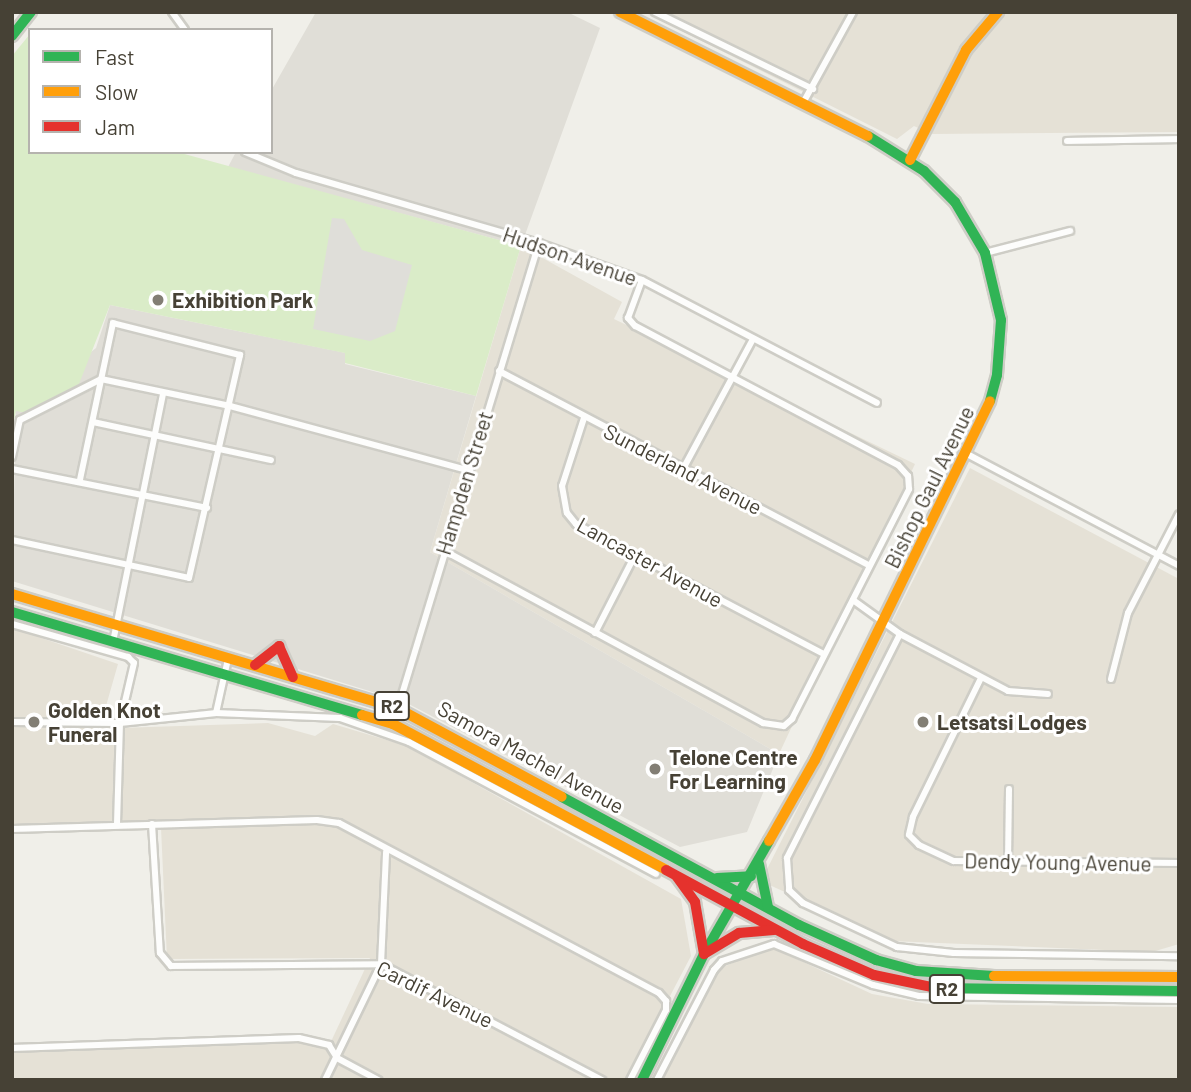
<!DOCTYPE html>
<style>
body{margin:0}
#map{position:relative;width:1191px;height:1092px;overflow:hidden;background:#f0efe9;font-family:Barlow,sans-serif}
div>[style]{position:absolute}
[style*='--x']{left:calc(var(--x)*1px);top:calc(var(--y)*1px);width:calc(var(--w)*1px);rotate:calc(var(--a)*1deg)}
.residential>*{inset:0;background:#e5e1d6}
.industrial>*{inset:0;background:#e0ded7}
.green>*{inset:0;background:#daecc8}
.parking>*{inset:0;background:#dfded9}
.roads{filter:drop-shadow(2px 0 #cecdc6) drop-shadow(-2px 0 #cecdc6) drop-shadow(0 2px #cecdc6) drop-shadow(0 -2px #cecdc6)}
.street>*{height:6px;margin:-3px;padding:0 3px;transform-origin:3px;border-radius:3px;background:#fdfdfc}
.fast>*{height:10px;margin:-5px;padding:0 5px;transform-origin:5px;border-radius:5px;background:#30b455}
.slow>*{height:10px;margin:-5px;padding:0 5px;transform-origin:5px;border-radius:5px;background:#ff9f0a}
.jam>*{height:10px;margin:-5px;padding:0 5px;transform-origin:5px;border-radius:5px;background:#e5322d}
.dots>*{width:19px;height:19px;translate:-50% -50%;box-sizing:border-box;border:4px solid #fff;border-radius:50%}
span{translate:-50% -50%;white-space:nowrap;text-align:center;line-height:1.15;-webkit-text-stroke:6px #fff;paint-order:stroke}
.shield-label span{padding:2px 5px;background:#fff;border:2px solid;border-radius:5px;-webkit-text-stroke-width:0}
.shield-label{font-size:19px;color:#464135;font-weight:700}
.street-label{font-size:21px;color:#464135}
.poi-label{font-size:21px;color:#464135;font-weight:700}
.left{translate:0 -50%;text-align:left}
.frame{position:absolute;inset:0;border:14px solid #464135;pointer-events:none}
.legend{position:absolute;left:28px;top:28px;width:245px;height:126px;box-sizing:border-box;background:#fff;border:2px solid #b5b3ae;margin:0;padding:9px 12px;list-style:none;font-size:21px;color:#464135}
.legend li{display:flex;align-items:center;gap:14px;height:35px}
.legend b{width:35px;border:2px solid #b5b3ae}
</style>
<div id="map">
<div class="residential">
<div style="clip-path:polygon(644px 12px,1179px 12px,1179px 132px,931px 134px,914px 126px,897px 139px)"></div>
<div style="clip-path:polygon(521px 246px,622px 302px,614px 319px,915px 464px,779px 754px,430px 552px)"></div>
<div style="clip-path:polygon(970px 468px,1179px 579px,1179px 944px,1152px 952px,891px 941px,761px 881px)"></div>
<div style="clip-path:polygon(12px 628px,118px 664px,102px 720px,119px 728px,268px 723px,315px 736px,333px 724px,407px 746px,681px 899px,691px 956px,626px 1080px,12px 1080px,12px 1044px,301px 1037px,328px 1048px,370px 958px,167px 959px,161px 828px,12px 829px)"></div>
<div style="clip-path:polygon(771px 947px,872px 994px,928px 1004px,1179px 1007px,1179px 1080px,653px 1080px,706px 974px)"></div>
</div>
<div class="industrial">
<div style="clip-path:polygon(316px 12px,567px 12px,600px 28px,521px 246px,228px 167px,236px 152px,271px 152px,271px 91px)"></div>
<div style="clip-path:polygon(110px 305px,346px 353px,345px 364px,476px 396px,430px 552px,779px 754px,747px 832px,680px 847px,405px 702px,12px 581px,16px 411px,96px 348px)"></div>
</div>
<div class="green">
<div style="clip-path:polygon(30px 34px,30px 152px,177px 152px,521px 246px,476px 396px,345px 363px,345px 353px,110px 305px,79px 384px,27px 413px,16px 411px,12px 429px,12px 56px)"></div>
</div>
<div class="parking">
<div style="clip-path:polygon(332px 218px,344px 219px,362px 250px,412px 265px,395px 331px,370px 341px,313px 329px)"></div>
</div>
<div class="roads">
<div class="street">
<div style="--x:172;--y:12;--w:22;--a:54"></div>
<div style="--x:655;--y:12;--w:176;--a:26"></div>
<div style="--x:803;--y:103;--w:104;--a:-61.2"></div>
<div style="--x:1067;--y:141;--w:112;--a:-1"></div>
<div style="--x:245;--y:152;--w:55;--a:22.4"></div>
<div style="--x:296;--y:173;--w:253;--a:16.1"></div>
<div style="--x:539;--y:243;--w:109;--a:19.8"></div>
<div style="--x:642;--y:280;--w:265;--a:27.6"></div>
<div style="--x:985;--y:253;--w:88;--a:-14.5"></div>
<div style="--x:499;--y:371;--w:418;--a:27.7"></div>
<div style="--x:584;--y:418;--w:71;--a:107.9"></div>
<div style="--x:562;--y:486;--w:27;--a:80"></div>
<div style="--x:567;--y:513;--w:14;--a:51"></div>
<div style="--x:576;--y:524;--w:280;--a:27.7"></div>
<div style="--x:93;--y:422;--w:182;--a:12.1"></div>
<div style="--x:967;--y:454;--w:240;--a:27.8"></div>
<div style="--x:12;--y:457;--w:38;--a:-78"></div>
<div style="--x:20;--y:420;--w:91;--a:-26.8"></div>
<div style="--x:101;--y:379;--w:132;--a:11.8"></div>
<div style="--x:230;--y:406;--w:245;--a:15.1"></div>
<div style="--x:12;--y:469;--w:199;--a:11.3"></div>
<div style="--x:683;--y:469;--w:148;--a:-61.7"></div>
<div style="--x:12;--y:540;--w:181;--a:12.1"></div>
<div style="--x:189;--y:578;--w:229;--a:-77.1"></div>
<div style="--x:240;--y:355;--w:131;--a:-165.9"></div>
<div style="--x:113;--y:323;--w:160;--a:101.9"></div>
<div style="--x:443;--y:550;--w:364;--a:28.4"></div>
<div style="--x:763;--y:723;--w:21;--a:8"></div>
<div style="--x:784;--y:726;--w:11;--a:-41"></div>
<div style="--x:792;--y:719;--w:258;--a:-63"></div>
<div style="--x:909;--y:489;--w:13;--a:-94"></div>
<div style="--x:908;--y:476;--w:15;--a:-132"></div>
<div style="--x:898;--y:465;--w:297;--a:-152.1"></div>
<div style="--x:635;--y:326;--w:11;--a:-131"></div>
<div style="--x:628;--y:318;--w:40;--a:-69.8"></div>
<div style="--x:853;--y:600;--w:58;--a:35.9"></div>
<div style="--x:900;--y:634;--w:122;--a:27.8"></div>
<div style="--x:1008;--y:691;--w:40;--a:4.3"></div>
<div style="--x:12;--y:624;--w:121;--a:15.9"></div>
<div style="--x:128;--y:657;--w:8;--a:45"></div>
<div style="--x:134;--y:663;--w:62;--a:103.1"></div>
<div style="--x:120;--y:723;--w:102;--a:91.7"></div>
<div style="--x:595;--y:633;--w:85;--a:-62.8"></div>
<div style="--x:900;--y:634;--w:251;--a:116.8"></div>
<div style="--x:787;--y:858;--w:32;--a:86"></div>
<div style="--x:789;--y:890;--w:19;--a:43"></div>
<div style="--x:803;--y:903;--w:104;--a:25.1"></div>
<div style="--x:897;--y:947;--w:57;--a:6"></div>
<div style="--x:954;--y:953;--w:225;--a:0.8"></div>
<div style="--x:113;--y:642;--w:254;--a:-78.6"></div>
<div style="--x:981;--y:678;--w:155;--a:116.1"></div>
<div style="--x:913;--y:817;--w:18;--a:103"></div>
<div style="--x:909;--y:835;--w:14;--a:45"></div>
<div style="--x:919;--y:845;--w:38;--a:25"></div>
<div style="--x:954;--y:861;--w:225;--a:0.5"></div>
<div style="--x:1111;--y:679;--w:68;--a:-75.6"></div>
<div style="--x:1128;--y:613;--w:111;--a:-62.7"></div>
<div style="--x:216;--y:713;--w:55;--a:-77.5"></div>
<div style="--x:12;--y:722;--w:108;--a:0.5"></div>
<div style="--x:120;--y:723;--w:97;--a:-5.9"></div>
<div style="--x:216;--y:713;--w:124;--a:2.3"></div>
<div style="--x:340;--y:718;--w:73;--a:19.2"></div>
<div style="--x:409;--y:742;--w:280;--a:28.1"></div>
<div style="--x:393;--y:724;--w:503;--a:-73.12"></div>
<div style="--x:152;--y:824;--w:129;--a:86.5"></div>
<div style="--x:160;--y:953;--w:17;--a:50"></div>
<div style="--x:171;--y:966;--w:210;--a:-0.5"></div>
<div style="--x:381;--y:964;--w:250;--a:27.7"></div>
<div style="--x:12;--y:829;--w:305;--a:-1.7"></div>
<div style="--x:317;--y:820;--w:22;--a:8"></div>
<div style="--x:339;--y:823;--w:362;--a:28"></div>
<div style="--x:659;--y:993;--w:11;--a:49"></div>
<div style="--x:666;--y:1001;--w:9;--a:90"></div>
<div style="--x:666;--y:1010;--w:79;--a:117.2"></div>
<div style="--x:1008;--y:861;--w:72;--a:-89.2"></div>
<div style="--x:12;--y:1048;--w:287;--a:-2"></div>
<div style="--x:299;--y:1038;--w:31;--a:13"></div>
<div style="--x:329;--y:1045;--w:15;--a:58"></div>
<div style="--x:337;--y:1058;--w:47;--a:28.2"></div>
<div style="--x:325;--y:1080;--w:129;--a:-64.2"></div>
<div style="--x:381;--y:964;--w:112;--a:-87.4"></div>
<div style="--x:657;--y:1080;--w:124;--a:-62.6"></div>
<div style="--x:714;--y:970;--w:12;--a:-48"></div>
<div style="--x:722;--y:961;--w:55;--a:-18.1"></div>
<div style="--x:774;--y:944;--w:107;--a:22.5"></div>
<div style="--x:873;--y:985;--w:47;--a:13.4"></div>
<div style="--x:919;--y:996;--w:260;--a:0.9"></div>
</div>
<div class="fast">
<div style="--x:12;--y:36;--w:31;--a:-52"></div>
<div style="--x:868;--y:136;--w:66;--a:32"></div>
<div style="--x:924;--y:171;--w:44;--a:45"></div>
<div style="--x:955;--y:202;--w:59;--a:59.5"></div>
<div style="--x:985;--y:253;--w:69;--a:76.6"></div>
<div style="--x:1001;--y:320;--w:55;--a:94.2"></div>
<div style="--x:997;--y:375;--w:27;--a:105"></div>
<div style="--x:12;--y:612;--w:365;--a:16.4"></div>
<div style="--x:562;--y:797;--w:269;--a:28.4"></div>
<div style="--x:799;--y:925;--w:85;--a:24.4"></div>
<div style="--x:876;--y:960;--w:41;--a:15.4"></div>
<div style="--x:916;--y:971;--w:78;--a:3.7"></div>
<div style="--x:759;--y:864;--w:44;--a:78.2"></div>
<div style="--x:717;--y:878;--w:34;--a:-3"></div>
<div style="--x:936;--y:988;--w:243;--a:0.7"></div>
<div style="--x:642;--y:1080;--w:140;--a:-63.8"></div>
<div style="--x:704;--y:954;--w:130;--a:-60.1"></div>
</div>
<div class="slow">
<div style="--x:620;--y:12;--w:277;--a:26.6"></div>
<div style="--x:910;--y:160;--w:123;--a:-63"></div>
<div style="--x:966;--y:50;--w:50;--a:-49.9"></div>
<div style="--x:12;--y:594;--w:402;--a:16.5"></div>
<div style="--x:397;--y:708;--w:187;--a:28.3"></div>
<div style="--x:362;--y:715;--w:32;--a:16"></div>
<div style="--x:393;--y:724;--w:310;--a:28.1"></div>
<div style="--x:769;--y:841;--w:93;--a:-60.4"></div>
<div style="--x:815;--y:760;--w:399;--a:-64"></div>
<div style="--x:994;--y:976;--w:185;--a:0.3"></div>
</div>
<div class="jam">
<div style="--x:255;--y:665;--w:31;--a:-38"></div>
<div style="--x:279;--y:646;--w:34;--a:66"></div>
<div style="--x:666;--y:870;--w:156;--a:28.4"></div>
<div style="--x:803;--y:944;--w:77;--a:23.6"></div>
<div style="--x:874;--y:975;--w:63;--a:11.8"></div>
<div style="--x:677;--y:877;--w:31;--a:54"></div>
<div style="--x:695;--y:902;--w:53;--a:80.2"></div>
<div style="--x:704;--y:954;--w:41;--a:-31"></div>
<div style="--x:739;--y:933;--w:35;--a:-5"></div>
</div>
</div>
<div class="dots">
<div style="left:158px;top:300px;background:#827e74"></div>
<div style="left:34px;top:722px;background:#827e74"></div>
<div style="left:923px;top:722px;background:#827e74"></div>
<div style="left:655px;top:769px;background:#827e74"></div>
</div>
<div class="shield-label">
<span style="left:392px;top:706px">R2</span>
<span style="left:947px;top:989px">R2</span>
</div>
<div class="street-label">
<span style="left:570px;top:256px;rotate:19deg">Hudson Avenue</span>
<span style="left:683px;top:469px;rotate:27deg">Sunderland Avenue</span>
<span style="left:464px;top:483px;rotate:-73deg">Hampden Street</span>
<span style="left:929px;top:487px;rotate:-64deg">Bishop Gaul Avenue</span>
<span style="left:650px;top:562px;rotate:29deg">Lancaster Avenue</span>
<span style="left:531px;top:757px;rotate:29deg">Samora Machel Avenue</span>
<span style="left:1058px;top:862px;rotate:1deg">Dendy Young Avenue</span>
<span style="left:435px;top:994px;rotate:26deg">Cardif Avenue</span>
</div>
<div class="poi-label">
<span class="left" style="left:172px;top:300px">Exhibition Park</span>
<span class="left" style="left:48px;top:722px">Golden Knot<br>Funeral</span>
<span class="left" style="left:937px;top:722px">Letsatsi Lodges</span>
<span class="left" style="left:669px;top:769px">Telone Centre<br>For Learning</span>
</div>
<div class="frame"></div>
<ul class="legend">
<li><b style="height:9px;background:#30b455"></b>Fast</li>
<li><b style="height:9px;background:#ff9f0a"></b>Slow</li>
<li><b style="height:9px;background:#e5322d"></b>Jam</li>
</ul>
</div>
